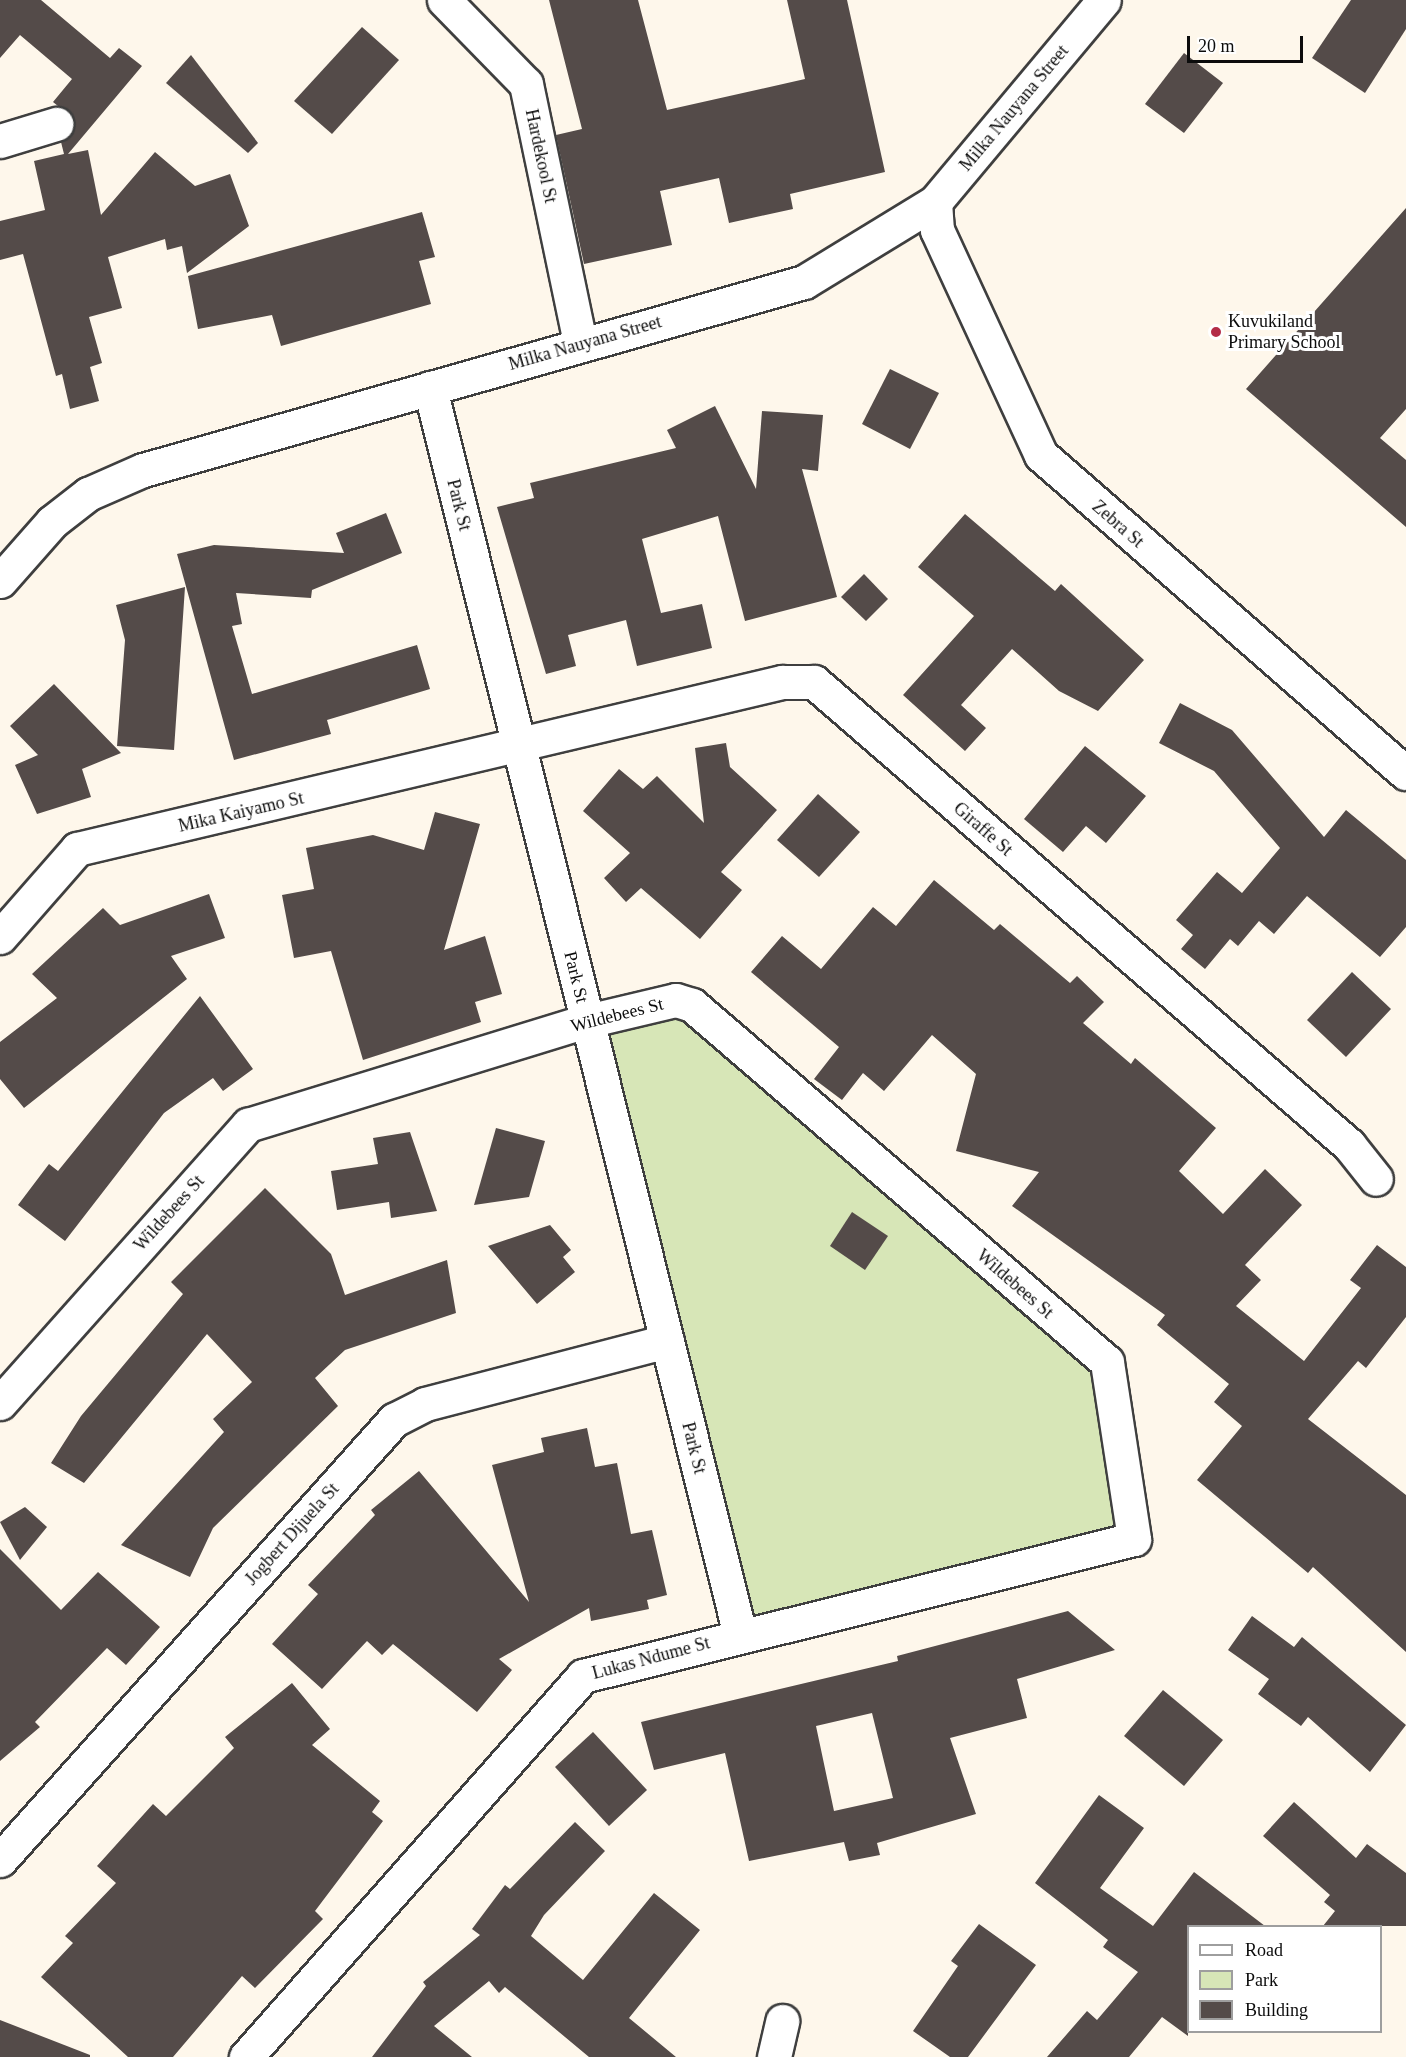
<!DOCTYPE html>
<style>
body{margin:0}
#map{position:relative;width:1406px;height:2057px;overflow:hidden;background:#fef7eb;font-family:Georgia,serif}
div>[style]{position:absolute}
[style*='--x']{left:calc(var(--x)*1px);top:calc(var(--y)*1px);width:calc(var(--w)*1px);rotate:calc(var(--a)*1deg)}
.green>*{inset:0;background:#d7e6b7}
.building>*{inset:0;background:#544b49}
.roads{filter:drop-shadow(2px 0 #3f3f3f) drop-shadow(-2px 0 #3f3f3f) drop-shadow(0 2px #3f3f3f) drop-shadow(0 -2px #3f3f3f)}
.minor>*{height:33px;margin:-16.5px;padding:0 16.5px;transform-origin:16.5px;border-radius:16.5px;background:#fff}
.dots>*{width:16px;height:16px;translate:-50% -50%;box-sizing:border-box;border:3px solid #fff;border-radius:50%}
span{translate:-50% -50%;white-space:nowrap;text-align:center;line-height:1.15;-webkit-text-stroke:6px #fff;paint-order:stroke}
.street-label{font-size:18px;color:#0c0c0c}
.poi-label{font-size:18px;color:#0c0c0c}
.left{translate:0 -50%;text-align:left}
.legend{position:absolute;left:1187px;top:1925px;width:195px;height:108px;box-sizing:border-box;background:#fff;border:2px solid #9e9e9e;margin:0;padding:8px 10px;list-style:none;font-size:18px;color:#0c0c0c}
.legend li{display:flex;align-items:center;gap:12px;height:30px}
.legend b{width:30px;border:2px solid #9e9e9e}
.scale{position:absolute;left:1187px;top:36px;width:116px;height:27px;box-sizing:border-box;border:3px solid #0c0c0c;border-top:0;padding-left:8px;font-size:18px;line-height:21px;white-space:nowrap;color:#0c0c0c;-webkit-text-stroke:4px #fff;paint-order:stroke}
</style>
<div id="map">
<div class="green">
<div style="clip-path:polygon(676px 1000px,1107px 1362px,1136px 1530px,740px 1635px,587px 1021px)"></div>
</div>
<div class="building">
<div style="clip-path:polygon(0 0,41px 0,110px 58px,119px 48px,142px 66px,68px 154px,88px 150px,101px 215px,155px 152px,195px 186px,230px 174px,249px 226px,187px 273px,182px 246px,167px 250px,165px 239px,108px 257px,122px 308px,89px 317px,102px 363px,90px 367px,99px 401px,70px 409px,62px 374px,56px 376px,23px 254px,0 260px,0 221px,45px 210px,34px 161px,64px 154px,61px 142px,70px 136px,74px 119px,53px 102px,72px 79px,20px 35px,0 58px)"></div>
<div style="clip-path:polygon(549px 0,638px 0,667px 110px,805px 79px,787px 0,847px 0,885px 172px,790px 194px,793px 209px,729px 223px,719px 178px,660px 191px,672px 245px,584px 264px,556px 135px,582px 129px)"></div>
<div style="clip-path:polygon(1351px 0,1406px 0,1406px 29px,1365px 93px,1312px 58px)"></div>
<div style="clip-path:polygon(362px 27px,399px 60px,332px 134px,294px 101px)"></div>
<div style="clip-path:polygon(1184px 53px,1223px 83px,1184px 133px,1145px 104px)"></div>
<div style="clip-path:polygon(191px 55px,258px 143px,248px 153px,166px 83px)"></div>
<div style="clip-path:polygon(1406px 208px,1406px 409px,1380px 438px,1406px 460px,1406px 527px,1246px 389px)"></div>
<div style="clip-path:polygon(422px 212px,435px 257px,419px 261px,431px 304px,281px 346px,272px 315px,198px 329px,188px 276px)"></div>
<div style="clip-path:polygon(890px 369px,939px 393px,910px 449px,862px 424px)"></div>
<div style="clip-path:polygon(715px 406px,756px 489px,762px 411px,823px 415px,818px 471px,802px 469px,837px 597px,745px 621px,718px 516px,642px 539px,661px 613px,702px 604px,712px 648px,637px 666px,626px 620px,568px 635px,576px 666px,546px 674px,497px 507px,534px 498px,530px 483px,676px 448px,667px 430px)"></div>
<div style="clip-path:polygon(386px 513px,402px 553px,312px 590px,311px 598px,236px 593px,242px 624px,232px 626px,252px 694px,417px 645px,430px 689px,327px 720px,331px 734px,234px 760px,177px 554px,214px 545px,344px 553px,336px 533px)"></div>
<div style="clip-path:polygon(965px 514px,1055px 591px,1061px 584px,1144px 660px,1098px 711px,1059px 691px,1012px 649px,961px 705px,986px 728px,965px 751px,903px 695px,974px 616px,918px 567px)"></div>
<div style="clip-path:polygon(864px 574px,888px 599px,866px 621px,841px 597px)"></div>
<div style="clip-path:polygon(185px 587px,174px 750px,117px 746px,125px 640px,116px 605px)"></div>
<div style="clip-path:polygon(54px 684px,121px 753px,82px 769px,91px 797px,37px 814px,15px 765px,38px 755px,10px 726px)"></div>
<div style="clip-path:polygon(1180px 703px,1232px 730px,1324px 837px,1346px 810px,1406px 860px,1406px 927px,1380px 957px,1307px 896px,1274px 934px,1259px 921px,1238px 946px,1230px 939px,1205px 969px,1181px 949px,1193px 935px,1176px 920px,1217px 872px,1242px 893px,1280px 848px,1214px 771px,1159px 743px)"></div>
<div style="clip-path:polygon(726px 743px,730px 767px,777px 810px,721px 872px,742px 890px,700px 939px,641px 888px,626px 902px,604px 878px,630px 853px,583px 811px,619px 769px,643px 789px,657px 776px,704px 823px,695px 748px)"></div>
<div style="clip-path:polygon(1085px 746px,1146px 796px,1106px 843px,1086px 826px,1063px 852px,1024px 819px)"></div>
<div style="clip-path:polygon(818px 794px,860px 832px,819px 877px,777px 840px)"></div>
<div style="clip-path:polygon(435px 812px,480px 824px,444px 950px,485px 936px,502px 994px,475px 1002px,481px 1022px,363px 1060px,331px 951px,294px 958px,282px 895px,314px 889px,306px 848px,373px 835px,424px 850px)"></div>
<div style="clip-path:polygon(934px 880px,994px 930px,1000px 924px,1070px 983px,1077px 976px,1104px 1002px,1083px 1023px,1131px 1064px,1135px 1058px,1216px 1128px,1179px 1171px,1223px 1214px,1265px 1169px,1302px 1205px,1245px 1265px,1261px 1280px,1236px 1306px,1304px 1361px,1361px 1288px,1350px 1280px,1377px 1245px,1406px 1267px,1406px 1317px,1366px 1368px,1358px 1361px,1308px 1419px,1406px 1495px,1406px 1652px,1313px 1567px,1308px 1573px,1197px 1480px,1242px 1426px,1214px 1402px,1229px 1384px,1157px 1325px,1165px 1315px,1012px 1206px,1039px 1172px,956px 1151px,976px 1074px,932px 1035px,884px 1091px,863px 1073px,842px 1100px,814px 1079px,839px 1047px,751px 972px,782px 936px,821px 969px,873px 907px,896px 926px)"></div>
<div style="clip-path:polygon(209px 894px,225px 938px,171px 956px,187px 979px,24px 1108px,0 1079px,0 1042px,57px 998px,32px 974px,103px 908px,120px 925px)"></div>
<div style="clip-path:polygon(1352px 972px,1391px 1009px,1346px 1057px,1307px 1020px)"></div>
<div style="clip-path:polygon(200px 996px,253px 1069px,223px 1091px,213px 1078px,164px 1113px,65px 1241px,18px 1205px,49px 1164px,58px 1171px)"></div>
<div style="clip-path:polygon(496px 1128px,545px 1141px,529px 1197px,474px 1205px)"></div>
<div style="clip-path:polygon(410px 1132px,437px 1211px,391px 1218px,389px 1202px,337px 1210px,331px 1171px,378px 1164px,373px 1138px)"></div>
<div style="clip-path:polygon(265px 1188px,331px 1254px,345px 1295px,447px 1260px,456px 1313px,345px 1350px,315px 1378px,338px 1406px,213px 1528px,190px 1577px,121px 1545px,224px 1432px,213px 1419px,252px 1382px,207px 1334px,84px 1483px,51px 1463px,81px 1416px,183px 1294px,171px 1282px)"></div>
<div style="clip-path:polygon(852px 1212px,888px 1236px,865px 1270px,830px 1246px)"></div>
<div style="clip-path:polygon(550px 1225px,571px 1250px,563px 1257px,575px 1272px,537px 1304px,488px 1246px)"></div>
<div style="clip-path:polygon(587px 1428px,595px 1467px,617px 1463px,631px 1534px,652px 1530px,667px 1595px,647px 1600px,649px 1609px,591px 1621px,589px 1608px,499px 1659px,512px 1670px,477px 1712px,393px 1644px,382px 1655px,367px 1641px,322px 1689px,272px 1644px,318px 1594px,308px 1585px,375px 1515px,371px 1510px,419px 1471px,529px 1602px,492px 1465px,544px 1452px,541px 1438px)"></div>
<div style="clip-path:polygon(25px 1507px,47px 1527px,20px 1560px,0 1522px)"></div>
<div style="clip-path:polygon(0 1549px,61px 1610px,98px 1572px,160px 1627px,126px 1665px,107px 1648px,35px 1722px,40px 1727px,0 1761px)"></div>
<div style="clip-path:polygon(evenodd,1068px 1611px,1115px 1650px,1017px 1679px,1027px 1718px,950px 1738px,976px 1814px,877px 1843px,880px 1855px,849px 1861px,844px 1842px,749px 1861px,725px 1753px,654px 1770px,641px 1722px,898px 1661px,897px 1656px,1068px 1611px,872px 1713px,893px 1798px,834px 1811px,816px 1726px,872px 1713px)"></div>
<div style="clip-path:polygon(1252px 1616px,1294px 1647px,1302px 1637px,1406px 1725px,1370px 1772px,1308px 1717px,1301px 1726px,1258px 1694px,1269px 1679px,1228px 1650px)"></div>
<div style="clip-path:polygon(292px 1683px,330px 1729px,312px 1745px,380px 1801px,372px 1812px,383px 1821px,315px 1911px,323px 1919px,255px 1988px,242px 1976px,173px 2057px,128px 2057px,41px 1977px,73px 1943px,65px 1936px,116px 1883px,97px 1866px,153px 1804px,166px 1816px,234px 1748px,225px 1737px)"></div>
<div style="clip-path:polygon(1163px 1690px,1223px 1740px,1184px 1786px,1124px 1736px)"></div>
<div style="clip-path:polygon(593px 1732px,647px 1790px,609px 1826px,555px 1767px)"></div>
<div style="clip-path:polygon(1099px 1795px,1144px 1828px,1100px 1888px,1153px 1926px,1194px 1872px,1265px 1926px,1188px 1926px,1188px 2036px,1162px 2017px,1129px 2057px,1047px 2057px,1087px 2011px,1097px 2020px,1138px 1972px,1103px 1947px,1108px 1940px,1035px 1883px)"></div>
<div style="clip-path:polygon(1294px 1802px,1356px 1858px,1367px 1844px,1406px 1873px,1406px 1926px,1323px 1926px,1335px 1911px,1324px 1902px,1330px 1895px,1263px 1836px)"></div>
<div style="clip-path:polygon(575px 1822px,605px 1851px,544px 1915px,531px 1936px,583px 1980px,654px 1893px,700px 1930px,629px 2018px,676px 2057px,589px 2057px,505px 1987px,499px 1993px,489px 1981px,434px 2026px,472px 2057px,372px 2057px,426px 1986px,423px 1982px,480px 1935px,472px 1929px,505px 1885px,510px 1889px)"></div>
<div style="clip-path:polygon(979px 1924px,1036px 1965px,968px 2057px,950px 2057px,913px 2031px,958px 1966px,951px 1961px)"></div>
<div style="clip-path:polygon(0 2020px,90px 2055px,90px 2057px,0 2057px)"></div>
</div>
<div class="roads">
<div class="minor">
<div style="--x:444;--y:0;--w:117;--a:45.7"></div>
<div style="--x:526;--y:84;--w:265;--a:78.2"></div>
<div style="--x:0;--y:141;--w:59;--a:-16.9"></div>
<div style="--x:935;--y:202;--w:28;--a:86"></div>
<div style="--x:937;--y:230;--w:248;--a:65.2"></div>
<div style="--x:1041;--y:455;--w:484;--a:41.1"></div>
<div style="--x:430;--y:388;--w:1285;--a:76.04"></div>
<div style="--x:0;--y:581;--w:79;--a:-48.6"></div>
<div style="--x:52;--y:522;--w:46;--a:-37.9"></div>
<div style="--x:88;--y:494;--w:60;--a:-23.6"></div>
<div style="--x:143;--y:470;--w:687;--a:-15.88"></div>
<div style="--x:804;--y:282;--w:153;--a:-31.4"></div>
<div style="--x:935;--y:202;--w:263;--a:-50.1"></div>
<div style="--x:0;--y:937;--w:117;--a:-48.8"></div>
<div style="--x:77;--y:849;--w:725;--a:-13.33"></div>
<div style="--x:782;--y:682;--w:32;--a:0"></div>
<div style="--x:814;--y:682;--w:708;--a:40.87"></div>
<div style="--x:1349;--y:1145;--w:43;--a:51.5"></div>
<div style="--x:0;--y:1403;--w:373;--a:-48.3"></div>
<div style="--x:248;--y:1125;--w:355;--a:-17.1"></div>
<div style="--x:587;--y:1021;--w:91;--a:-13.3"></div>
<div style="--x:676;--y:1000;--w:17;--a:17"></div>
<div style="--x:692;--y:1005;--w:547;--a:40.7"></div>
<div style="--x:1107;--y:1362;--w:179;--a:81.3"></div>
<div style="--x:1134;--y:1539;--w:568;--a:166.04"></div>
<div style="--x:583;--y:1676;--w:509;--a:131.49"></div>
<div style="--x:0;--y:1860;--w:591;--a:-48.16"></div>
<div style="--x:394;--y:1420;--w:35;--a:-27"></div>
<div style="--x:425;--y:1404;--w:250;--a:-14.6"></div>
<div style="--x:774;--y:2057;--w:37;--a:-77"></div>
</div>
</div>
<div class="dots">
<div style="left:1216px;top:332px;background:#b32c47"></div>
</div>
<div class="street-label">
<span style="left:1014px;top:108px;rotate:-50deg">Milka Nauyana Street</span>
<span style="left:541px;top:156px;rotate:78deg">Hardekool St</span>
<span style="left:585px;top:343px;rotate:-16deg">Milka Nauyana Street</span>
<span style="left:459px;top:505px;rotate:76deg">Park St</span>
<span style="left:1118px;top:524px;rotate:41deg">Zebra St</span>
<span style="left:241px;top:812px;rotate:-13deg">Mika Kaiyamo St</span>
<span style="left:983px;top:829px;rotate:41deg">Giraffe St</span>
<span style="left:576px;top:977px;rotate:76deg">Park St</span>
<span style="left:617px;top:1015px;rotate:-14deg">Wildebees St</span>
<span style="left:169px;top:1213px;rotate:-48deg">Wildebees St</span>
<span style="left:1015px;top:1284px;rotate:41deg">Wildebees St</span>
<span style="left:694px;top:1448px;rotate:76deg">Park St</span>
<span style="left:292px;top:1534px;rotate:-48deg">Jogbert Dijuela St</span>
<span style="left:651px;top:1658px;rotate:-15deg">Lukas Ndume St</span>
</div>
<div class="poi-label">
<span class="left" style="left:1228px;top:332px">Kuvukiland<br>Primary School</span>
</div>
<ul class="legend">
<li><b style="height:8px;background:#fff"></b>Road</li>
<li><b style="height:16px;background:#d7e6b7"></b>Park</li>
<li><b style="height:16px;background:#544b49"></b>Building</li>
</ul>
<div class="scale">20 m</div>
</div>
